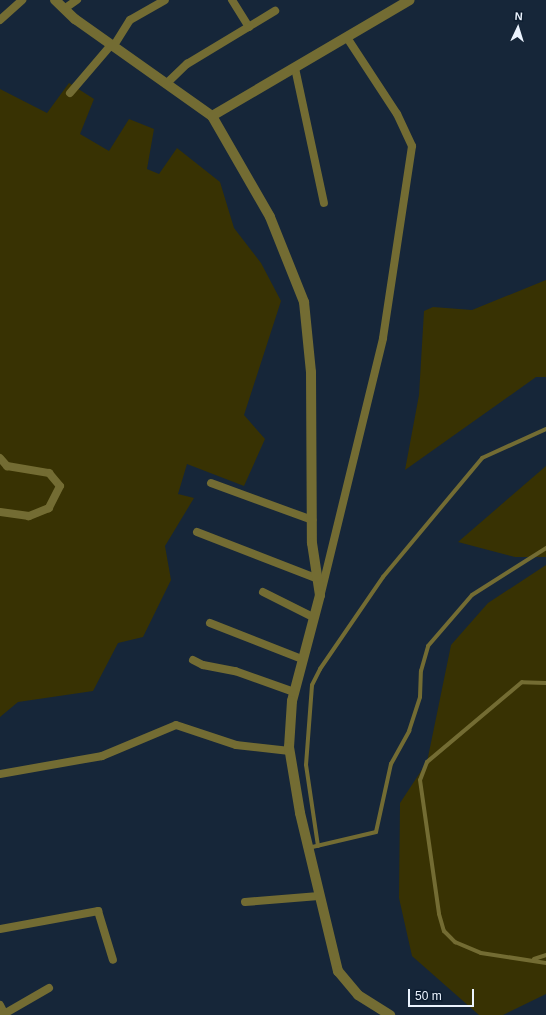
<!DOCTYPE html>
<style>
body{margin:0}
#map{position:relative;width:546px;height:1015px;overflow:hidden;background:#162639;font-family:Arial,sans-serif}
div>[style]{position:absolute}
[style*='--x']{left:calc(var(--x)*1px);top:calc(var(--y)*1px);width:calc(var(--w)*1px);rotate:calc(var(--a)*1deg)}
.green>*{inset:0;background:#383203}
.service>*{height:4px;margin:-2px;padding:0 2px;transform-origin:2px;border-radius:2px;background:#736c33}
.minor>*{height:8px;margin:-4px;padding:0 4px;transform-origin:4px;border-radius:4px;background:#736c33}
.tertiary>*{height:10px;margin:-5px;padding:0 5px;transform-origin:5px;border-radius:5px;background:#736c33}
span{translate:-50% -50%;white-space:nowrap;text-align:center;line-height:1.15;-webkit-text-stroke:4px #0c1c2f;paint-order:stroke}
.north{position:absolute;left:498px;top:8px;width:40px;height:40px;-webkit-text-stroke:3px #0c1c2f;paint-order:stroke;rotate:4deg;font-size:11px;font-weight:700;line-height:16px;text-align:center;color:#ebf3fe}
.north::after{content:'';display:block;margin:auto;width:14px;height:18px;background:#ebf3fe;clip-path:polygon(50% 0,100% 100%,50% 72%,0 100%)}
.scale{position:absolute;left:408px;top:989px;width:66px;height:18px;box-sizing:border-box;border:2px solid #ebf3fe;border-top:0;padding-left:5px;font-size:12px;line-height:14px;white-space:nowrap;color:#ebf3fe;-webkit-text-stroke:3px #0c1c2f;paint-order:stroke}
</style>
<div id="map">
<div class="green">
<div style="clip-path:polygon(69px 83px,94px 99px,80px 134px,109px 151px,129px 119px,154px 129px,147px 169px,159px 174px,177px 148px,220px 182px,234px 228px,261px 263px,281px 301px,244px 415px,265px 439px,244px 486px,187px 464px,178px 494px,194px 498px,165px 546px,171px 580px,143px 637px,118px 643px,93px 691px,18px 702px,0 717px,0 89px,47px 113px)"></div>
<div style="clip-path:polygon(546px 280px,546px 377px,536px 377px,405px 470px,419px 395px,424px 311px,433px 307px,472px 310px)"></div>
<div style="clip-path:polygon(546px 466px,546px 557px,515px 557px,458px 542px)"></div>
<div style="clip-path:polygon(546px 565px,546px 994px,503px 1015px,479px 1015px,412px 956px,399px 898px,400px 803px,427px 762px,451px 645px,488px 603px)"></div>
</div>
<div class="service">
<div style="--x:546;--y:683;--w:24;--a:-178"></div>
<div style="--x:522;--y:682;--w:124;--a:139.9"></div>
<div style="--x:427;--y:762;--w:19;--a:111"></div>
<div style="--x:420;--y:780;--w:135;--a:81.9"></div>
<div style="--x:439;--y:914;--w:18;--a:74"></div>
<div style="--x:444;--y:931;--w:16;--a:45"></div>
<div style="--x:455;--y:942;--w:28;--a:23"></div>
<div style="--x:481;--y:953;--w:66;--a:8.7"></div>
<div style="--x:318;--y:846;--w:82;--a:-98.4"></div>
<div style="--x:306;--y:765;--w:80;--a:-85.7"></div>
<div style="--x:312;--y:685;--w:18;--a:-63"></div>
<div style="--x:320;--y:669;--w:112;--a:-55.6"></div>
<div style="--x:383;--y:577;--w:155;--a:-50.2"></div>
<div style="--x:482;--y:458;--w:70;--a:-24.4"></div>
<div style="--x:308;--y:848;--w:70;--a:-13.2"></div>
<div style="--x:376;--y:832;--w:70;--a:-77.6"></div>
<div style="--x:391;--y:764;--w:38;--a:-61"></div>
<div style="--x:409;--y:731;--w:36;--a:-72"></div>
<div style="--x:420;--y:697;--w:26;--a:-88"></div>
<div style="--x:421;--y:671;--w:26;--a:-74"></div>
<div style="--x:428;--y:646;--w:67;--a:-49.2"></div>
<div style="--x:472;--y:595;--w:88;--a:-32.4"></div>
<div style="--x:534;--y:959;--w:13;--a:-18"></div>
</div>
<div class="minor">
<div style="--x:232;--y:0;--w:32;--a:58"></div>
<div style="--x:64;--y:9;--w:16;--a:-35"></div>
<div style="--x:0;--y:20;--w:30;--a:-42"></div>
<div style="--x:113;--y:47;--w:32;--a:-58"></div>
<div style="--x:130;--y:20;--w:40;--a:-29.7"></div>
<div style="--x:295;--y:68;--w:138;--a:77.9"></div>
<div style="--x:166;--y:84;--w:29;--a:-44"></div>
<div style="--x:187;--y:64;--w:103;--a:-31.1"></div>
<div style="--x:70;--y:93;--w:63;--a:-49.5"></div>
<div style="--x:0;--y:458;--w:11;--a:49"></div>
<div style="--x:7;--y:466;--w:43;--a:9.5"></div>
<div style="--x:49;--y:473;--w:17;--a:50"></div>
<div style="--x:60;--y:486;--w:25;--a:117"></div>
<div style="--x:49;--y:508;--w:22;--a:158"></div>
<div style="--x:29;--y:516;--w:29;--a:-172"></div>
<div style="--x:211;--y:483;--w:108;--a:20.1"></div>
<div style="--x:197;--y:532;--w:130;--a:21.2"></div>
<div style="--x:263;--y:592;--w:56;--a:26.6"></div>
<div style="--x:321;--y:593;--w:262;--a:-76.3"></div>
<div style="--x:383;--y:338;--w:194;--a:-81.4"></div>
<div style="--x:412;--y:146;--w:35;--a:-115"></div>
<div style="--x:397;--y:114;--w:90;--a:-123.2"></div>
<div style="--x:210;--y:623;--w:99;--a:21.4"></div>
<div style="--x:193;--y:660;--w:11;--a:27"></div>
<div style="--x:203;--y:665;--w:33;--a:11"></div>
<div style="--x:235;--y:671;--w:63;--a:19.6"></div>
<div style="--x:0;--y:774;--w:104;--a:-10"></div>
<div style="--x:102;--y:756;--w:80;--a:-22.7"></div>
<div style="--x:176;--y:725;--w:63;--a:18.4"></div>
<div style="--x:236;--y:745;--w:54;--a:6.3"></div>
<div style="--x:245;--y:902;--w:74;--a:-4.6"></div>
<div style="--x:0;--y:929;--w:100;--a:-10.4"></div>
<div style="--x:98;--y:911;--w:51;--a:73"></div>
<div style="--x:0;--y:1005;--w:11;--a:63"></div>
<div style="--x:4;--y:1014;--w:52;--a:-30"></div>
</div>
<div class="tertiary">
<div style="--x:55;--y:0;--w:28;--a:44"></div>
<div style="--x:75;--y:19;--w:168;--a:35.3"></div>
<div style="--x:212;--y:116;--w:116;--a:60.1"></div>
<div style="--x:270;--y:217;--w:92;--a:68.2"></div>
<div style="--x:304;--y:302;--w:70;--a:84.3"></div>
<div style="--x:311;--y:372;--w:171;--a:89.7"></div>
<div style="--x:312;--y:543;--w:53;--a:81.3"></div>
<div style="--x:320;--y:595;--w:110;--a:104.8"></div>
<div style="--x:292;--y:701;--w:46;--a:93.7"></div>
<div style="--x:289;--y:747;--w:67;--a:80.5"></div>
<div style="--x:300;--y:813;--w:163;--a:76.5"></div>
<div style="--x:338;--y:971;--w:31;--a:50"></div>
<div style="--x:358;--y:995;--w:38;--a:32"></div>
<div style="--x:212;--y:116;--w:229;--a:-30.4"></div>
</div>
<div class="north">N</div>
<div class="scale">50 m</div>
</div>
